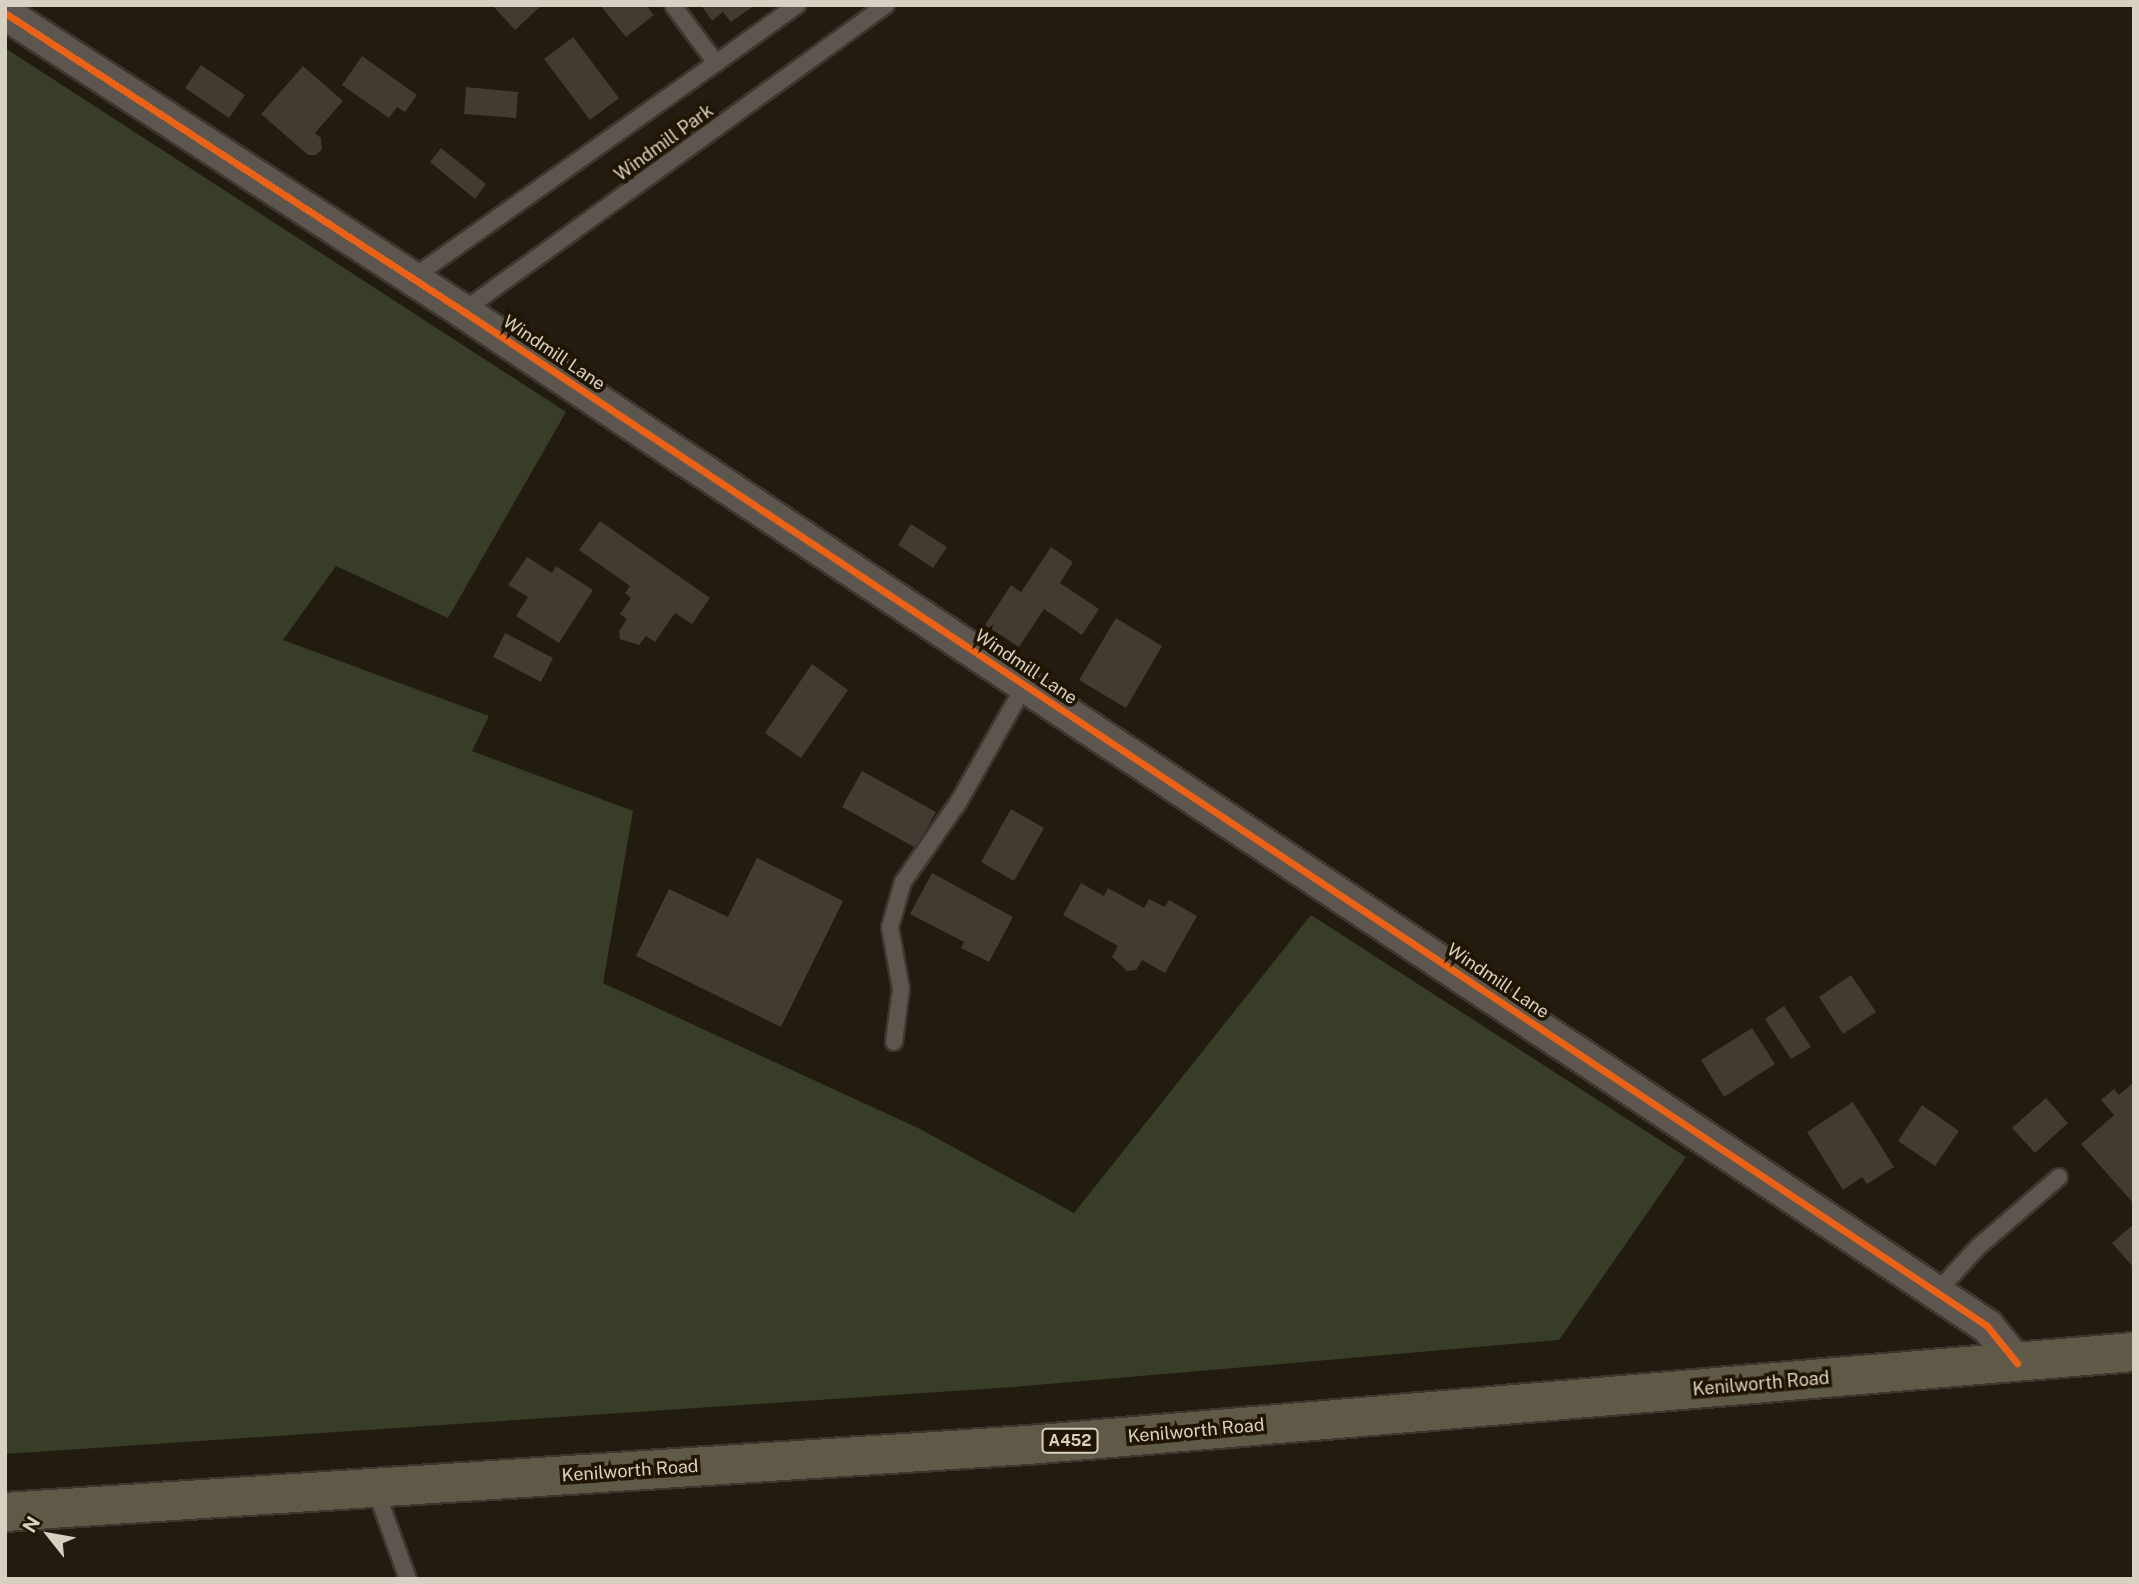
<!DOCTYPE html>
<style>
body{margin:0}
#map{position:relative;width:2139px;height:1584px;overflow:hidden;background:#211b10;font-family:"Public Sans",sans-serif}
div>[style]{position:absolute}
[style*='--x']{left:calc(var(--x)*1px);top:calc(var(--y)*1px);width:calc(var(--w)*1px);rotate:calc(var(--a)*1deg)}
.green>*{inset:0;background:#373d27}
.building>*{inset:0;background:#433a32}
.roads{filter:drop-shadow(2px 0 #3c372f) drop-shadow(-2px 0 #3c372f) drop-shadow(0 2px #3c372f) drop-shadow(0 -2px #3c372f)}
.service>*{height:16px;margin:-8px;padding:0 8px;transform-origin:8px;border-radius:8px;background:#5c564e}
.minor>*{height:33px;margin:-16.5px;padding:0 16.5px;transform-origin:16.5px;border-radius:16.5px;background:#5c564e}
.trunk>*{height:38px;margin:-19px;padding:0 19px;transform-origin:19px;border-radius:19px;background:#5f5948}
.cycleway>*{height:7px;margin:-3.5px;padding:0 3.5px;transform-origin:3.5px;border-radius:3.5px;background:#ea6118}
span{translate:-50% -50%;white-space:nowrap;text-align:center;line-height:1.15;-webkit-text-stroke:7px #1f1501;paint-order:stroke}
.shield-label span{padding:2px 5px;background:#1f1501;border:2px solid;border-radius:5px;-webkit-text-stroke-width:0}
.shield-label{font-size:16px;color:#d8d0c3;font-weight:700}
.street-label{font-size:18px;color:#d8d0c3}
.frame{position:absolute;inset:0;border:7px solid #d8d0c3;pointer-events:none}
.north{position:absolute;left:14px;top:1500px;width:70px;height:70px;-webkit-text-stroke:5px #1f1501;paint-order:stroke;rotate:301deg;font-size:19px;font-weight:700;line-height:28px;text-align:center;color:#d8d0c3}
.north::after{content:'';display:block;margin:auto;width:24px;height:32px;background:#d8d0c3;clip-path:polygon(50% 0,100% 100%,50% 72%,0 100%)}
</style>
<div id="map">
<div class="green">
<div style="clip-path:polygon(5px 48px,566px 412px,448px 618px,336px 566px,283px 640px,489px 716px,472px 751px,633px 811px,603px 983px,920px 1129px,1074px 1213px,1311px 915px,1686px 1157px,1559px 1340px,1014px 1387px,5px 1454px)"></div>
</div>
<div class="building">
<div style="clip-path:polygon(492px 5px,542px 5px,515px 30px)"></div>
<div style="clip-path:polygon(600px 5px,646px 5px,654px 15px,626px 37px)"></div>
<div style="clip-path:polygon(701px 5px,755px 5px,731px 22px,723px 12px,712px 21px)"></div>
<div style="clip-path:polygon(573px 37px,619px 98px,590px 120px,544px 59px)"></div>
<div style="clip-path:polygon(362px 56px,417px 95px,405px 112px,397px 107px,389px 118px,342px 85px)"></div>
<div style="clip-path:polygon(201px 65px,245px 95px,229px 118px,185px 88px)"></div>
<div style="clip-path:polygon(303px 66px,343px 101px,315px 133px,321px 138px,322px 149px,316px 155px,308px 155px,261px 114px)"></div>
<div style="clip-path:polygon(466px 87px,518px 92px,516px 118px,464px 114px)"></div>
<div style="clip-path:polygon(441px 148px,486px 184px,475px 199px,430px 162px)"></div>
<div style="clip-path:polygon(600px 521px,710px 598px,692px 624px,675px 613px,655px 642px,646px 636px,639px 645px,620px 639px,619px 631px,627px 619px,620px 614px,631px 598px,625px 593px,630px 586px,579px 550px)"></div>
<div style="clip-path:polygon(911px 524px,947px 547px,933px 568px,898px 545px)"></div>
<div style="clip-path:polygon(1051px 547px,1073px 562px,1060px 583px,1099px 609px,1082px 635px,1044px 609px,1019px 647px,985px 625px,1011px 585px,1021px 592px)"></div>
<div style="clip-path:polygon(527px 557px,552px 573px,556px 566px,593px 590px,559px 643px,516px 616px,528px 597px,508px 585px)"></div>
<div style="clip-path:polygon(1116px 618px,1162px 646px,1126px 708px,1079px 680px)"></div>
<div style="clip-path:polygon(505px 633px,553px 658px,541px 682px,493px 657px)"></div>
<div style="clip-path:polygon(812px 664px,848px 690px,801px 758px,765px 733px)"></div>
<div style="clip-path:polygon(862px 771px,936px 812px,916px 848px,842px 807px)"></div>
<div style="clip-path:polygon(1011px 809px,1044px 828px,1014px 881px,981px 862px)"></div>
<div style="clip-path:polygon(757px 858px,843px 901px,781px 1027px,636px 956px,669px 889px,728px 917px)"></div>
<div style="clip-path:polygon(932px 873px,1013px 917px,989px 962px,961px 948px,964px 942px,910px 914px)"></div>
<div style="clip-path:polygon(1081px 883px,1104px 896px,1108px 888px,1144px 908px,1149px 899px,1165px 907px,1169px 900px,1197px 916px,1165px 973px,1142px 960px,1136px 970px,1127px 971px,1112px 957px,1118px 946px,1063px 915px)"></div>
<div style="clip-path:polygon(1851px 975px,1876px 1012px,1843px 1034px,1819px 997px)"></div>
<div style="clip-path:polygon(1784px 1006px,1811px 1047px,1791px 1059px,1765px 1019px)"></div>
<div style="clip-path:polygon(1752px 1028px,1775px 1064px,1724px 1097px,1701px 1060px)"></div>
<div style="clip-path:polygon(2134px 1082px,2134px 1204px,2081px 1144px,2114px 1115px,2101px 1100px,2114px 1089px,2119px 1095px)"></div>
<div style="clip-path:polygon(2046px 1098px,2068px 1123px,2035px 1153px,2012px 1128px)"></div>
<div style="clip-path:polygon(1853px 1102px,1894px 1167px,1867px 1184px,1862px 1177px,1843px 1190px,1807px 1132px)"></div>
<div style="clip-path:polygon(1922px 1105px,1959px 1131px,1935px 1166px,1898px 1141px)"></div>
<div style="clip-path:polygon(2134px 1224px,2134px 1268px,2112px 1243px)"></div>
</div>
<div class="roads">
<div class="service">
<div style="--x:716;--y:63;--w:100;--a:-35.6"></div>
<div style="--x:411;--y:279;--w:374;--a:-35.3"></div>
<div style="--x:716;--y:63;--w:72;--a:-126.6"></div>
<div style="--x:463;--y:311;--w:522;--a:-35.88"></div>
<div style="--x:894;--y:1042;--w:53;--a:-82.5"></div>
<div style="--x:901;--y:989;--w:63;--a:-100.1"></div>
<div style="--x:890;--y:927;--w:47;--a:-73.9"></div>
<div style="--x:903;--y:882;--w:96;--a:-55.2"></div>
<div style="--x:958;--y:803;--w:136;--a:-60.4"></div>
<div style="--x:1937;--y:1292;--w:61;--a:-47.7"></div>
<div style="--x:1978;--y:1247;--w:107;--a:-40.8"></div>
<div style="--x:375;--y:1488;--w:97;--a:70.1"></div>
</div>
<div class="minor">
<div style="--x:5;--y:13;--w:546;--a:33.05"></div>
<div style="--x:463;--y:311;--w:1831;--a:33.66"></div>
<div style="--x:1987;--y:1326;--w:48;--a:51"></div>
</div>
<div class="trunk">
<div style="--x:5;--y:1512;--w:1025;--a:-3.75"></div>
<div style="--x:1028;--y:1445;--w:1110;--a:-4.81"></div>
</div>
</div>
<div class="cycleway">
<div style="--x:5;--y:13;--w:546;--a:33.05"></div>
<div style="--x:463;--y:311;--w:1831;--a:33.66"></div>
<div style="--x:1987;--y:1326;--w:48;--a:51"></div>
</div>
<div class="shield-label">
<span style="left:1070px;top:1441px">A452</span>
</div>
<div class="street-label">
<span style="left:664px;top:143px;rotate:-36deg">Windmill Park</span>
<span style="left:554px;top:353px;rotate:34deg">Windmill Lane</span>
<span style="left:1026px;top:667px;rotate:34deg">Windmill Lane</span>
<span style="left:1498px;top:981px;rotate:34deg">Windmill Lane</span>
<span style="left:1761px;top:1384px;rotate:-5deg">Kenilworth Road</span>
<span style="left:1196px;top:1431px;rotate:-5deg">Kenilworth Road</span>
<span style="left:630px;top:1471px;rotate:-4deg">Kenilworth Road</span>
</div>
<div class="frame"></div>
<div class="north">N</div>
</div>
